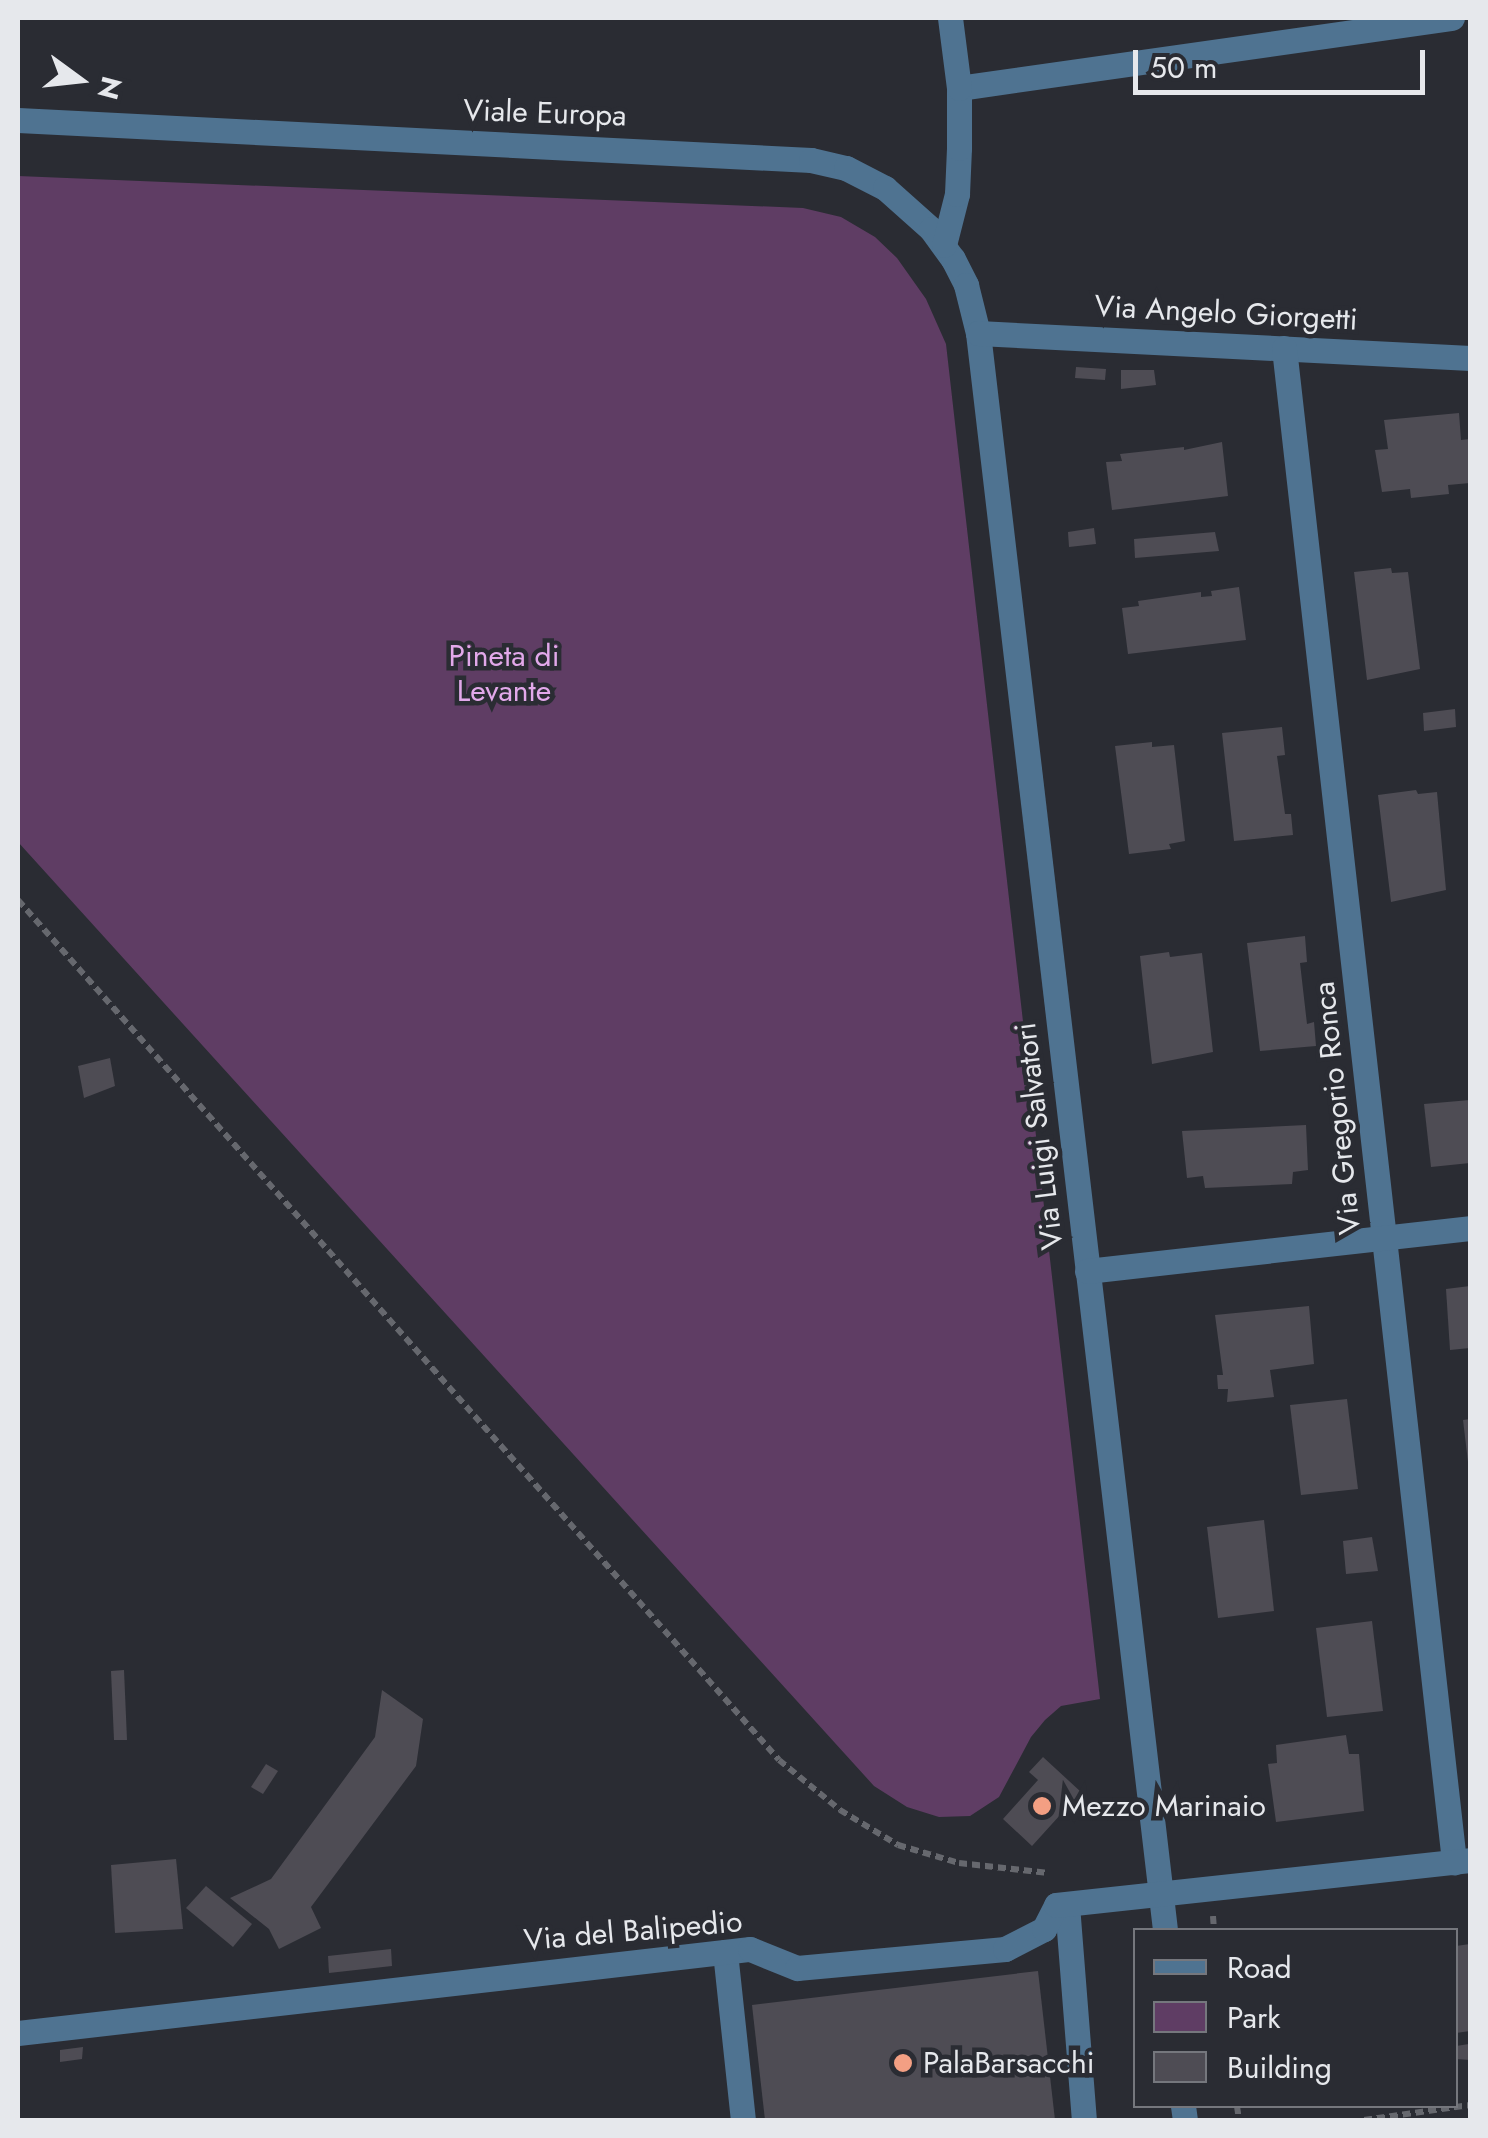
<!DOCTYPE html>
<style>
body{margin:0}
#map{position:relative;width:1488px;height:2138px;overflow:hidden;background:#2a2c33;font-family:Jost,sans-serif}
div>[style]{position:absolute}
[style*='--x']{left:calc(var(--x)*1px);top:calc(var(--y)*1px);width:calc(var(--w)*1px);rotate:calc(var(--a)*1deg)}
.green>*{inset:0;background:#5f3d64}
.building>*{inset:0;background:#4e4c54}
.path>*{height:6px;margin-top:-3px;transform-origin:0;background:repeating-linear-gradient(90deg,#66686e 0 8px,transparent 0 13px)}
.minor>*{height:25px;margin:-12.5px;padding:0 12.5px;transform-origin:12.5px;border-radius:12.5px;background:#4f7391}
.dots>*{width:28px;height:28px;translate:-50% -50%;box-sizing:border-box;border:5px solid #2a2c33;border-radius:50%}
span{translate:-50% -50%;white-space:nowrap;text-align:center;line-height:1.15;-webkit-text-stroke:9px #2a2c33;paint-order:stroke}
.street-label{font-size:30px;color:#e6e8ec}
.park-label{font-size:30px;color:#e2a8ea}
.poi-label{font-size:30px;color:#e6e8ec}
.left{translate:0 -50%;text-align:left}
.frame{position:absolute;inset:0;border:20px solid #e6e8ec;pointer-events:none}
.legend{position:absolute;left:1133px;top:1928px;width:325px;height:180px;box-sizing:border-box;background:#2a2c33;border:2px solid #75777d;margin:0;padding:12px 18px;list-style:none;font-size:30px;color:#e6e8ec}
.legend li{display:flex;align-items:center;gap:20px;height:50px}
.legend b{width:50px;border:2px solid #75777d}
.north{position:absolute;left:30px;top:30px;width:100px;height:100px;-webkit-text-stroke:8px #2a2c33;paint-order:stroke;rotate:105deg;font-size:28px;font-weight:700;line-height:40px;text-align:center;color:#e6e8ec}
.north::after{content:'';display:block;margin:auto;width:35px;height:45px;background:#e6e8ec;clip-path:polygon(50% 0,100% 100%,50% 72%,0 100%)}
.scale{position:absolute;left:1133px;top:50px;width:292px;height:45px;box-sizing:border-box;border:5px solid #e6e8ec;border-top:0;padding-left:12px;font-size:30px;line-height:35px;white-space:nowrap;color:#e6e8ec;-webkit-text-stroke:8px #2a2c33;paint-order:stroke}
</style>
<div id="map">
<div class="green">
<div style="clip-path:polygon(18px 176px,803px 208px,841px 217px,875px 237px,897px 258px,926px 299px,946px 344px,1100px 1699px,1061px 1706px,1045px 1720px,1031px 1737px,999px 1797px,970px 1816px,939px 1817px,907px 1807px,874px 1786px,18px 842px)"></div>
</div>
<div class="building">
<div style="clip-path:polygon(1076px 367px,1106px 369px,1105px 380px,1075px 378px)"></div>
<div style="clip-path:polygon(1121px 370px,1154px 370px,1156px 385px,1121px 389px)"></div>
<div style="clip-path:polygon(1459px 413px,1461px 440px,1470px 439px,1470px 483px,1448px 485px,1449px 494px,1411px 498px,1410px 489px,1382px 492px,1375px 450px,1388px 449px,1384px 420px)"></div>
<div style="clip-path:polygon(1222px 442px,1228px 496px,1112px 510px,1106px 462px,1122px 461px,1120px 454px,1184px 447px,1184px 450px)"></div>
<div style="clip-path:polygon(1094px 528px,1096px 544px,1069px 547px,1068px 532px)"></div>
<div style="clip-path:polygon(1215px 532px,1219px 551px,1135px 558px,1134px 539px)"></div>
<div style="clip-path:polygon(1391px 568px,1392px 573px,1408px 572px,1420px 669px,1367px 680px,1354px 572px)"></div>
<div style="clip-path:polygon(1239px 587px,1246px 640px,1128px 654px,1122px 608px,1139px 606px,1138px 601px,1201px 592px,1201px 597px,1212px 596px,1211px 591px)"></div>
<div style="clip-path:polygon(1455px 709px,1456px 727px,1424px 731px,1423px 713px)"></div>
<div style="clip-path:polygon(1282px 727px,1285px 755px,1277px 756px,1285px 814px,1291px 814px,1293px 835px,1234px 841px,1222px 733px)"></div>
<div style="clip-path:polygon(1152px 742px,1152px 747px,1174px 745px,1185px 841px,1169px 844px,1171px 849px,1129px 854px,1115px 746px)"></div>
<div style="clip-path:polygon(1416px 790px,1418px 794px,1437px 792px,1446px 890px,1391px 902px,1378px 795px)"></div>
<div style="clip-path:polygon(1305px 936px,1307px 962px,1300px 963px,1307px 1024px,1314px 1022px,1316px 1046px,1260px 1051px,1247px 943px)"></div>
<div style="clip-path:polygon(1169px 952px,1170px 957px,1202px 953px,1213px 1052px,1152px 1064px,1140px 956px)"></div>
<div style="clip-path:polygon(110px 1058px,115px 1086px,84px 1098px,78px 1066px)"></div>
<div style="clip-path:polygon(1470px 1100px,1470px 1163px,1431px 1167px,1424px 1104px)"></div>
<div style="clip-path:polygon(1306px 1125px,1308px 1170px,1293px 1172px,1292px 1184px,1205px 1188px,1203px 1176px,1187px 1178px,1182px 1131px)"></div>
<div style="clip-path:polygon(1470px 1286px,1470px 1348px,1450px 1350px,1446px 1289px)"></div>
<div style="clip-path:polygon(1309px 1306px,1314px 1364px,1270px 1370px,1274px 1397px,1227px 1402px,1228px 1389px,1218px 1389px,1217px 1375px,1223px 1375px,1215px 1315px)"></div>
<div style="clip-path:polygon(1347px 1399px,1358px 1489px,1301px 1495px,1290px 1405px)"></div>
<div style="clip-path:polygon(1470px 1419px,1470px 1461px,1468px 1462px,1463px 1420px)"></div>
<div style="clip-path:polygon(1264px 1520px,1274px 1611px,1218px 1618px,1207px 1527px)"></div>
<div style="clip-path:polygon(1372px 1537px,1378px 1571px,1346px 1574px,1343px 1541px)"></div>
<div style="clip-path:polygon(1372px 1621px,1383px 1711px,1327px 1717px,1316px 1628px)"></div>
<div style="clip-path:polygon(124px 1670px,127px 1740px,114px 1740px,111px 1671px)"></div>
<div style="clip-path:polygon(382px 1690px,423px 1719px,416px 1766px,311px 1907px,321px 1928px,279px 1949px,269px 1929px,230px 1898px,271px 1879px,375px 1737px)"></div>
<div style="clip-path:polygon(1346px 1735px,1349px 1754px,1359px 1754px,1364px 1811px,1276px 1822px,1268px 1764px,1277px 1763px,1276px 1745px)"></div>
<div style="clip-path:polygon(1043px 1757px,1081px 1792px,1032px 1846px,1003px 1819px,1038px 1780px,1029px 1772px)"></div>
<div style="clip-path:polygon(266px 1764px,278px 1771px,263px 1794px,251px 1787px)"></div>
<div style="clip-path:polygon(176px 1859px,183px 1929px,115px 1933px,111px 1865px)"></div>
<div style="clip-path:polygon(206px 1886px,252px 1924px,233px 1947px,186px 1908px)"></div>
<div style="clip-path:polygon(1470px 1944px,1470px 2031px,1456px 2033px,1456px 1946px)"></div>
<div style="clip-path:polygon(391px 1949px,392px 1966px,329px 1973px,328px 1956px)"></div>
<div style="clip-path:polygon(1038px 1971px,1055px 2120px,765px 2120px,752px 2005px)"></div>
<div style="clip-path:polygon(1469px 2044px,1470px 2060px,1456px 2059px,1456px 2046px)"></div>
<div style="clip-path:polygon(83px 2047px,82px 2059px,60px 2062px,60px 2050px)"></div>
</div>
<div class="path">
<div style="--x:18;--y:900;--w:1148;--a:48.49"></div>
<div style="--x:779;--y:1760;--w:79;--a:39.3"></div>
<div style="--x:840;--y:1810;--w:68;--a:31.1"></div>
<div style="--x:898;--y:1845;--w:64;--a:16.4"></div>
<div style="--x:959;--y:1863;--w:90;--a:6.4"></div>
<div style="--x:1213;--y:1916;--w:14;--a:86"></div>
<div style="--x:1237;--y:2106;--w:14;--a:82"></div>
<div style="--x:1364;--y:2120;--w:107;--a:-8.1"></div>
</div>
<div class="minor">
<div style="--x:959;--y:88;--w:498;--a:-8.1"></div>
<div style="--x:18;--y:120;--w:794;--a:2.89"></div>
<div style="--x:811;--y:160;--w:36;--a:13"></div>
<div style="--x:846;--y:168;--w:44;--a:27.1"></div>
<div style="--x:885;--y:188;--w:62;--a:41.7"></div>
<div style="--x:931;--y:229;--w:37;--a:54"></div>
<div style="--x:953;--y:259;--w:29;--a:63"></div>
<div style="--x:966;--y:285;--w:49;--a:76"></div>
<div style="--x:978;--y:333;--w:1608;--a:83.32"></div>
<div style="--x:944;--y:245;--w:53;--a:-75.7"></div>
<div style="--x:957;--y:194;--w:46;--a:-87.5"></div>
<div style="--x:959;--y:148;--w:60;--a:-90"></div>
<div style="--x:959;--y:88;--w:71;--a:-97.3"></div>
<div style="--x:978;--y:333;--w:493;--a:2.9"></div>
<div style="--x:1284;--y:348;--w:1524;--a:83.59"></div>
<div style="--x:1087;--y:1271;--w:385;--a:-6.4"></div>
<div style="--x:1067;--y:1905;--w:216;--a:85.5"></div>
<div style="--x:725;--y:1952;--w:169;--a:83.9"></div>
<div style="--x:18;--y:2033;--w:737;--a:-6.55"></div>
<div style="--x:750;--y:1949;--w:51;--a:22"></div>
<div style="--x:797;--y:1968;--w:209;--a:-5.2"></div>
<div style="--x:1005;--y:1949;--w:44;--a:-27.1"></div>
<div style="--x:1044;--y:1929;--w:27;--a:-63"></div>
<div style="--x:1056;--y:1905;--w:416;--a:-6.2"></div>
<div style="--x:1183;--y:2106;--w:14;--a:82"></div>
</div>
<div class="dots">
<div style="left:1042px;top:1806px;background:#f39f83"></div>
<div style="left:903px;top:2063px;background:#f39f83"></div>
</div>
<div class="street-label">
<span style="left:545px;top:113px;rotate:2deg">Viale Europa</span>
<span style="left:1226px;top:313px;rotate:3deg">Via Angelo Giorgetti</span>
<span style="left:1337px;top:1108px;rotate:-96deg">Via Gregorio Ronca</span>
<span style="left:1039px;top:1136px;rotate:-97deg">Via Luigi Salvatori</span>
<span style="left:633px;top:1931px;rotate:-5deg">Via del Balipedio</span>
</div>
<div class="park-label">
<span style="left:504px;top:673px">Pineta di<br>Levante</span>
</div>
<div class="poi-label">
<span class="left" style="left:1062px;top:1806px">Mezzo Marinaio</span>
<span class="left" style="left:923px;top:2063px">PalaBarsacchi</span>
</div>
<div class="frame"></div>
<ul class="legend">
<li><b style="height:12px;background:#4f7391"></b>Road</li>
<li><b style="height:28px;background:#5f3d64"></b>Park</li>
<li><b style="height:28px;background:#4e4c54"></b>Building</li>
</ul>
<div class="north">N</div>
<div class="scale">50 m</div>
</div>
